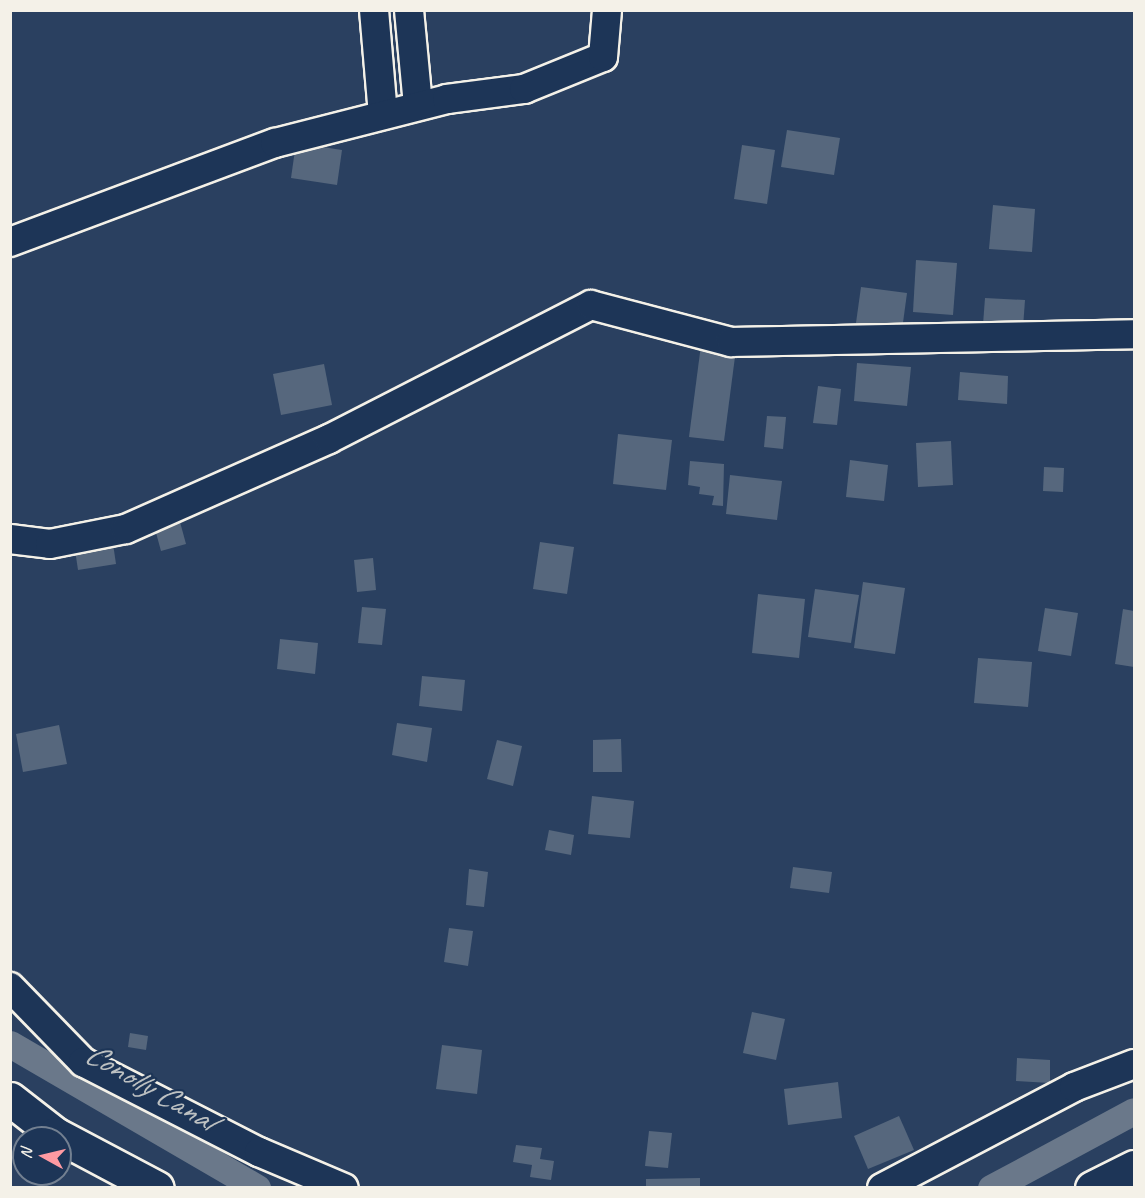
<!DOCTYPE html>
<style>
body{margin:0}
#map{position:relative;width:1145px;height:1198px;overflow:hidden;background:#2a4060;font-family:Caveat,sans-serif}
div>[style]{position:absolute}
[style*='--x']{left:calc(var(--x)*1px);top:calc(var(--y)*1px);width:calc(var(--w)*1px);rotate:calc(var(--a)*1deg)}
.canal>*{height:27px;margin:-13.5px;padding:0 13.5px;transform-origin:13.5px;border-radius:13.5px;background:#6a788a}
.building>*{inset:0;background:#56677d}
.roads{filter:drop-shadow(2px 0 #f4f1e8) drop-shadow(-2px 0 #f4f1e8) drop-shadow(0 2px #f4f1e8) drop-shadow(0 -2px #f4f1e8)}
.minor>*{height:28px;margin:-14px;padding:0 14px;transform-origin:14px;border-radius:14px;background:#1d3557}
.major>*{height:33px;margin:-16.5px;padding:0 16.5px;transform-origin:16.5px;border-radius:16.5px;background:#1d3557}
span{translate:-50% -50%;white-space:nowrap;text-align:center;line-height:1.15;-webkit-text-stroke:4.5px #1d3557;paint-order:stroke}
.water-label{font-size:32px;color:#bdc1c2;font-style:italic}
.frame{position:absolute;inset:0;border:12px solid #f4f1e8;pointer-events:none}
.north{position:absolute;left:12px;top:1126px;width:60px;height:60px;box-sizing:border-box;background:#1d3557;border:2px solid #738091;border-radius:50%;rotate:278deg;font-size:16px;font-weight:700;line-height:24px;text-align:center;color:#f4f1e8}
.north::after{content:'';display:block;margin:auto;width:21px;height:27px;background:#ff9aa2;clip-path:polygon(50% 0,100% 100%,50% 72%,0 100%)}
</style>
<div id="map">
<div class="canal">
<div style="--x:10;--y:1044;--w:286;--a:30.2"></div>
<div style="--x:991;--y:1188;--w:162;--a:-28.3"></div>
</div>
<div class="building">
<div style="clip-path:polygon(787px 130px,840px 138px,834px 175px,781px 167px)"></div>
<div style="clip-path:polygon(296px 143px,342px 150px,337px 185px,291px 178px)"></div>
<div style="clip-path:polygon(742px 145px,775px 150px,767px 204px,734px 199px)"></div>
<div style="clip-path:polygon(993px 205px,1035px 209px,1032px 252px,989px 249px)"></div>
<div style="clip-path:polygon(916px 260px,957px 263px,953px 315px,913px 312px)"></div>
<div style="clip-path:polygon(861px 287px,907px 293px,902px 330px,856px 323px)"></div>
<div style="clip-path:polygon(985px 298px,1025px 300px,1022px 341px,982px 338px)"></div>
<div style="clip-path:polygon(701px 345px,736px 349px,724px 441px,689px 437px)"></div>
<div style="clip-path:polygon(857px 363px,911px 367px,907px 406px,854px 401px)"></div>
<div style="clip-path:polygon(324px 364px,332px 405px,281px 415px,273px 374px)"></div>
<div style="clip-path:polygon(960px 372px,1008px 376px,1007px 404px,958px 400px)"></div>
<div style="clip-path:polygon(818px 386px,841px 389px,837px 425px,813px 423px)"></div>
<div style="clip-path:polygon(767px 416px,786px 417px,783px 449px,764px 447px)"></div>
<div style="clip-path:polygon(618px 434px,672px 440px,666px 490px,613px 484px)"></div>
<div style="clip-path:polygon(951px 441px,953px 485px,918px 487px,916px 443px)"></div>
<div style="clip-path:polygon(850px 460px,888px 465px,884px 501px,846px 497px)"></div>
<div style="clip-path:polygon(690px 461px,724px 464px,723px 506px,712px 505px,714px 496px,699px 494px,700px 487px,688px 485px)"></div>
<div style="clip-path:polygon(1044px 467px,1064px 468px,1063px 492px,1043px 491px)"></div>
<div style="clip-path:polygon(730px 475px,782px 481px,777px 520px,726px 514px)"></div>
<div style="clip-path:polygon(180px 522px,186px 544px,161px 551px,155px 529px)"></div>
<div style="clip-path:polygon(112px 537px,116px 564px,78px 570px,74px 543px)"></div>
<div style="clip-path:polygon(540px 542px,574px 547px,567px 594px,533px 589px)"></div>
<div style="clip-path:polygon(373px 558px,376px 590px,357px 592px,354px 560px)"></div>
<div style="clip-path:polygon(863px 582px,905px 588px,895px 654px,854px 648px)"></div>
<div style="clip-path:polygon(815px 589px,859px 595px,851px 643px,808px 637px)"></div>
<div style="clip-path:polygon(758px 594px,805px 599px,799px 658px,752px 653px)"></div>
<div style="clip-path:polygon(362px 607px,386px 609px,382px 645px,358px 643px)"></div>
<div style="clip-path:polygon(1045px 608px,1078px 613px,1071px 656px,1038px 651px)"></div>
<div style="clip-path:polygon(1123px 609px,1134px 611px,1134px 667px,1115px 664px)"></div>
<div style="clip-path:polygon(280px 639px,318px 643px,315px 674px,277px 669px)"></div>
<div style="clip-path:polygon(978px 658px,1032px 662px,1028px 707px,974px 703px)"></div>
<div style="clip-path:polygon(422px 676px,465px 680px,462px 711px,419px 706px)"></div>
<div style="clip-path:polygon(397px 723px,432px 728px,427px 762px,392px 755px)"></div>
<div style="clip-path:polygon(59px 725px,67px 764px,23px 772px,16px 734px)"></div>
<div style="clip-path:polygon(621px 739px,622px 772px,593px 772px,593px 740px)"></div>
<div style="clip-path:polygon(497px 740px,522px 746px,513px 786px,487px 779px)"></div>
<div style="clip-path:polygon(592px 796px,634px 801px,630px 838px,588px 834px)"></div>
<div style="clip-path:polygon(549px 830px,574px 835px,571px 855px,545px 850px)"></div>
<div style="clip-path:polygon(793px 867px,832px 872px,829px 893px,790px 888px)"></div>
<div style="clip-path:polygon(469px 869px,488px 872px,484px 907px,466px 905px)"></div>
<div style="clip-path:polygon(449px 928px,473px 931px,468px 966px,444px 962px)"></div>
<div style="clip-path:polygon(752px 1012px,785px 1019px,776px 1060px,743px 1053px)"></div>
<div style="clip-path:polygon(130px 1033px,148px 1036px,146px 1050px,128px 1047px)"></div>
<div style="clip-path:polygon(442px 1045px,482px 1050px,477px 1094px,436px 1089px)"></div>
<div style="clip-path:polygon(1017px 1058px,1050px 1060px,1050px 1083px,1016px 1081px)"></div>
<div style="clip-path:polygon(838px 1082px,842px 1118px,788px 1125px,784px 1089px)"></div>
<div style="clip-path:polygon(899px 1116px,914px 1150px,868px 1169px,854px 1136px)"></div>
<div style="clip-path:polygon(649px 1131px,672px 1133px,668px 1168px,645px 1166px)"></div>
<div style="clip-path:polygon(516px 1145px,542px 1148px,540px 1159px,554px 1161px,551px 1180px,530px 1177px,532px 1165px,513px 1162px)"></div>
<div style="clip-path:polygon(700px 1178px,700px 1188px,646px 1188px,646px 1179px)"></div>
</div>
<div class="roads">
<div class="minor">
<div style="--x:374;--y:10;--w:105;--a:85.1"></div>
<div style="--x:409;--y:10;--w:96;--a:84.6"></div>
<div style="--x:10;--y:242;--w:283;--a:-20.5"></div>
<div style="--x:275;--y:143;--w:178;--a:-14.3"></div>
<div style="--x:447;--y:99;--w:78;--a:-7.4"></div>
<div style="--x:524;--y:89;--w:85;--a:-22.1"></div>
<div style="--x:603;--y:57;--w:47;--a:-85.1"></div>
<div style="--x:10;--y:539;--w:40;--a:7.1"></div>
<div style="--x:50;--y:544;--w:77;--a:-11.2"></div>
<div style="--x:126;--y:529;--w:222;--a:-23.9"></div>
<div style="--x:329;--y:439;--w:294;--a:-27.1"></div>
<div style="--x:591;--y:305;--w:145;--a:14.8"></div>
<div style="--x:731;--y:342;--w:403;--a:-1.1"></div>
<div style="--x:10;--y:987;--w:105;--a:45.8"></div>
<div style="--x:83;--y:1062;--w:198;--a:27.1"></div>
<div style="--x:259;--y:1152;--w:92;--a:23"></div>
<div style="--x:882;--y:1188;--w:217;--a:-27.7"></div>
<div style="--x:1074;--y:1087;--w:64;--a:-21"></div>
</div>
<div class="major">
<div style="--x:10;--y:1099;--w:57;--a:37.9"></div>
<div style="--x:55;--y:1134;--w:115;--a:27.9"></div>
<div style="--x:1092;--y:1188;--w:47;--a:-26.6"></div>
</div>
</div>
<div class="water-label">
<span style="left:150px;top:1087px;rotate:30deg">Conolly Canal</span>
</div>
<div class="frame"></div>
<div class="north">N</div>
</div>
